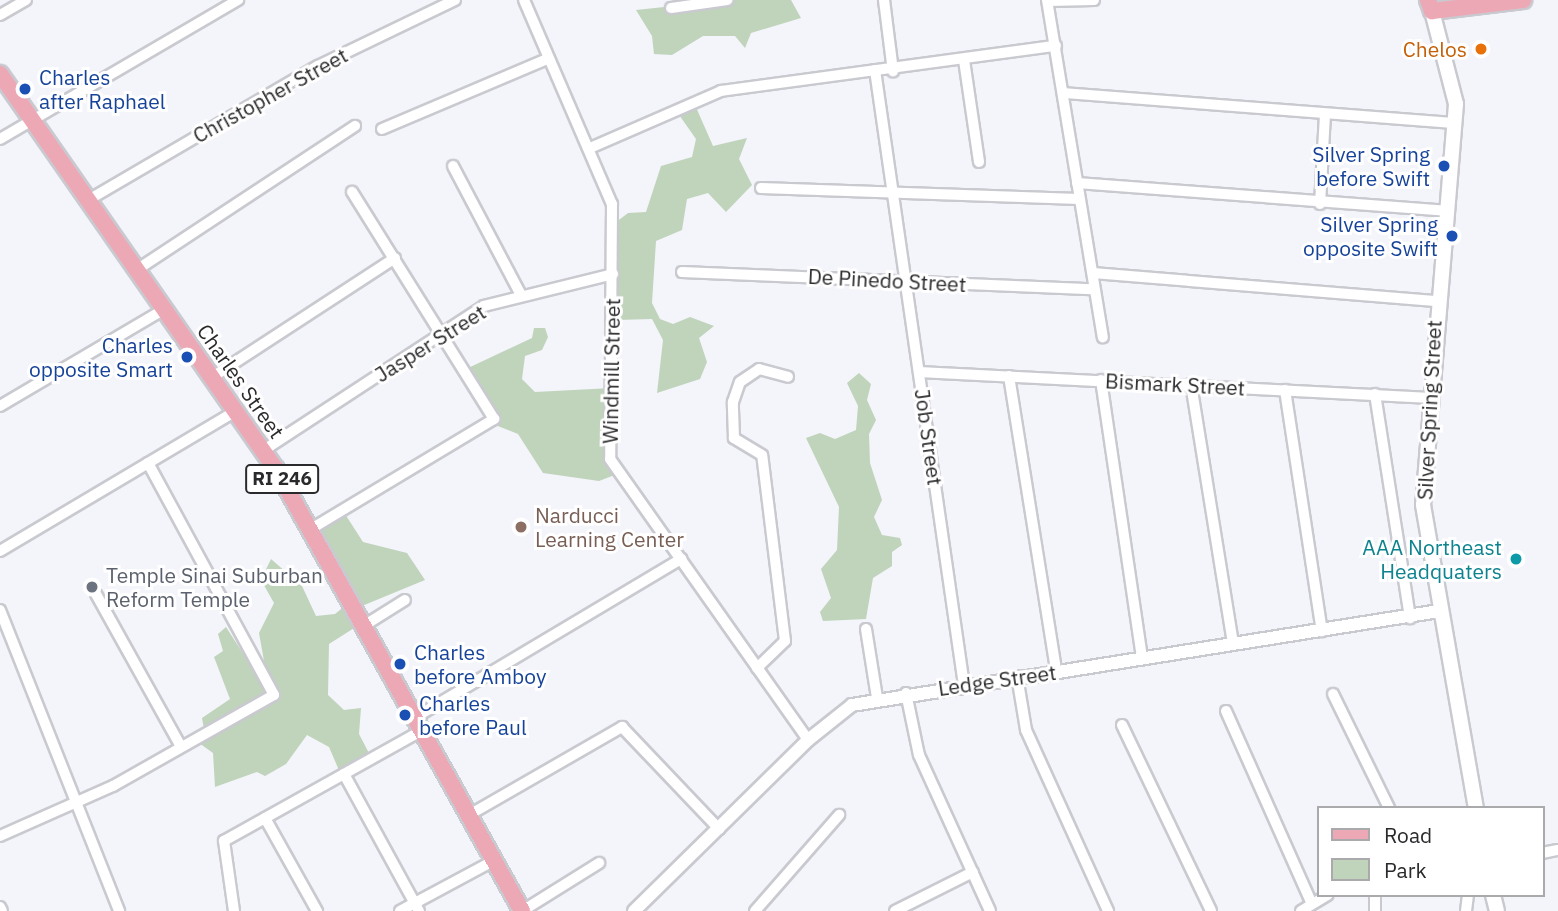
<!DOCTYPE html>
<style>
body{margin:0}
#map{position:relative;width:1558px;height:911px;overflow:hidden;background:#f4f4fb;font-family:"IBM Plex Sans",sans-serif}
div>[style]{position:absolute}
[style*='--x']{left:calc(var(--x)*1px);top:calc(var(--y)*1px);width:calc(var(--w)*1px);rotate:calc(var(--a)*1deg)}
.green>*{inset:0;background:#bfd4ba}
.roads{filter:drop-shadow(2px 0 #c9c9d0) drop-shadow(-2px 0 #c9c9d0) drop-shadow(0 2px #c9c9d0) drop-shadow(0 -2px #c9c9d0)}
.minor>*{height:10px;margin:-5px;padding:0 5px;transform-origin:5px;border-radius:5px;background:#fff}
.tertiary>*{height:12px;margin:-6px;padding:0 6px;transform-origin:6px;border-radius:6px;background:#fff}
.secondary>*{height:14px;margin:-7px;padding:0 7px;transform-origin:7px;border-radius:7px;background:#fff}
.primary>*{height:16px;margin:-8px;padding:0 8px;transform-origin:8px;border-radius:8px;background:#eda8b6}
.dots>*{width:19px;height:19px;translate:-50% -50%;box-sizing:border-box;border:4px solid #fff;border-radius:50%}
span{translate:-50% -50%;white-space:nowrap;text-align:center;line-height:1.15;-webkit-text-stroke:6px #fff;paint-order:stroke}
.shield-label span{padding:2px 5px;background:#fff;border:2px solid;border-radius:5px;-webkit-text-stroke-width:0}
.shield-label{font-size:19px;color:#2a292c;font-weight:700}
.food-label{font-size:21px;color:#c56008}
.right{translate:-100% -50%;text-align:right}
.transit-label{font-size:21px;color:#164399}
.left{translate:0 -50%;text-align:left}
.street-label{font-size:21px;color:#2a292c}
.education-label{font-size:21px;color:#785e54}
.culture-label{font-size:21px;color:#0d838f}
.worship-label{font-size:21px;color:#5b616d}
.legend{position:absolute;left:1317px;top:806px;width:228px;height:91px;box-sizing:border-box;background:#fff;border:2px solid #aaa9ab;margin:0;padding:9px 12px;list-style:none;font-size:21px;color:#2a292c}
.legend li{display:flex;align-items:center;gap:14px;height:35px}
.legend b{width:35px;border:2px solid #aaa9ab}
</style>
<div id="map">
<div class="green">
<div style="clip-path:polygon(730px 0,791px 0,801px 18px,751px 33px,745px 48px,735px 36px,703px 36px,672px 55px,654px 54px,652px 36px,636px 10px)"></div>
<div style="clip-path:polygon(695px 105px,713px 146px,747px 138px,739px 159px,752px 185px,726px 212px,708px 193px,687px 199px,682px 230px,656px 241px,652px 303px,660px 319px,673px 324px,690px 317px,714px 326px,699px 338px,707px 362px,700px 379px,657px 393px,663px 340px,652px 319px,617px 320px,615px 223px,628px 213px,646px 212px,661px 166px,692px 157px,696px 139px,677px 112px)"></div>
<div style="clip-path:polygon(534px 328px,545px 328px,548px 337px,542px 350px,525px 356px,522px 379px,535px 392px,612px 388px,610px 455px,620px 473px,599px 481px,543px 473px,518px 434px,490px 423px,466px 369px,532px 338px)"></div>
<div style="clip-path:polygon(859px 373px,871px 384px,867px 400px,876px 420px,869px 434px,870px 463px,882px 500px,874px 517px,882px 535px,900px 538px,902px 545px,892px 552px,892px 566px,873px 578px,866px 619px,823px 621px,820px 612px,831px 598px,821px 569px,837px 550px,839px 507px,806px 438px,820px 433px,835px 439px,856px 430px,858px 406px,847px 383px)"></div>
<div style="clip-path:polygon(345px 514px,363px 542px,407px 553px,425px 580px,357px 608px,362px 623px,329px 644px,328px 695px,344px 710px,361px 708px,359px 734px,372px 759px,341px 775px,329px 747px,307px 735px,286px 764px,265px 776px,257px 772px,215px 787px,213px 753px,192px 738px,204px 729px,202px 718px,230px 699px,214px 657px,223px 651px,218px 634px,226px 627px,244px 655px,264px 661px,259px 633px,274px 603px,261px 580px,271px 559px,302px 586px,316px 616px,335px 614px,351px 601px,314px 532px)"></div>
</div>
<div class="roads">
<div class="minor">
<div style="--x:524;--y:0;--w:222;--a:66.7"></div>
<div style="--x:612;--y:204;--w:255;--a:90.4"></div>
<div style="--x:610;--y:459;--w:344;--a:54.8"></div>
<div style="--x:884;--y:0;--w:72;--a:82.8"></div>
<div style="--x:1047;--y:0;--w:342;--a:80.6"></div>
<div style="--x:1048;--y:1;--w:46;--a:-1.2"></div>
<div style="--x:671;--y:8;--w:57;--a:-8.1"></div>
<div style="--x:0;--y:15;--w:30;--a:-30"></div>
<div style="--x:964;--y:60;--w:103;--a:81.6"></div>
<div style="--x:875;--y:70;--w:621;--a:81.77"></div>
<div style="--x:1064;--y:93;--w:392;--a:4.4"></div>
<div style="--x:382;--y:129;--w:181;--a:-23"></div>
<div style="--x:0;--y:139;--w:276;--a:-30.3"></div>
<div style="--x:590;--y:148;--w:143;--a:-23.5"></div>
<div style="--x:721;--y:91;--w:338;--a:-7.7"></div>
<div style="--x:453;--y:166;--w:146;--a:62.2"></div>
<div style="--x:1077;--y:183;--w:370;--a:4.3"></div>
<div style="--x:761;--y:188;--w:318;--a:2"></div>
<div style="--x:90;--y:199;--w:264;--a:-30.3"></div>
<div style="--x:318;--y:66;--w:152;--a:-25.7"></div>
<div style="--x:1320;--y:204;--w:89;--a:-86.8"></div>
<div style="--x:138;--y:269;--w:260;--a:-33.4"></div>
<div style="--x:682;--y:272;--w:410;--a:2.4"></div>
<div style="--x:1093;--y:273;--w:343;--a:4.7"></div>
<div style="--x:919;--y:372;--w:513;--a:2.91"></div>
<div style="--x:214;--y:376;--w:216;--a:-33.1"></div>
<div style="--x:1009;--y:376;--w:299;--a:80.9"></div>
<div style="--x:1101;--y:380;--w:282;--a:81.6"></div>
<div style="--x:1191;--y:384;--w:263;--a:80.8"></div>
<div style="--x:1285;--y:390;--w:244;--a:81.3"></div>
<div style="--x:1375;--y:394;--w:227;--a:81.1"></div>
<div style="--x:0;--y:406;--w:191;--a:-30.5"></div>
<div style="--x:264;--y:450;--w:263;--a:-33.2"></div>
<div style="--x:484;--y:306;--w:133;--a:-13.9"></div>
<div style="--x:311;--y:529;--w:214;--a:-31"></div>
<div style="--x:494;--y:419;--w:268;--a:-122"></div>
<div style="--x:0;--y:551;--w:274;--a:-30.7"></div>
<div style="--x:96;--y:594;--w:173;--a:60.9"></div>
<div style="--x:0;--y:610;--w:324;--a:68.4"></div>
<div style="--x:365;--y:625;--w:47;--a:-32"></div>
<div style="--x:866;--y:629;--w:70;--a:80.9"></div>
<div style="--x:757;--y:668;--w:39;--a:-44"></div>
<div style="--x:785;--y:641;--w:187;--a:-97"></div>
<div style="--x:762;--y:455;--w:33;--a:-149"></div>
<div style="--x:734;--y:438;--w:36;--a:-92"></div>
<div style="--x:733;--y:402;--w:21;--a:-71"></div>
<div style="--x:740;--y:382;--w:23;--a:-34"></div>
<div style="--x:759;--y:369;--w:30;--a:15"></div>
<div style="--x:1017;--y:676;--w:55;--a:80.5"></div>
<div style="--x:1026;--y:730;--w:199;--a:65.6"></div>
<div style="--x:906;--y:693;--w:63;--a:78.2"></div>
<div style="--x:919;--y:755;--w:171;--a:65.5"></div>
<div style="--x:1333;--y:694;--w:127;--a:63.8"></div>
<div style="--x:1226;--y:711;--w:211;--a:66"></div>
<div style="--x:416;--y:717;--w:309;--a:-30.8"></div>
<div style="--x:1122;--y:725;--w:206;--a:64.4"></div>
<div style="--x:344;--y:774;--w:156;--a:61.3"></div>
<div style="--x:469;--y:815;--w:177;--a:-29.9"></div>
<div style="--x:622;--y:727;--w:141;--a:46.4"></div>
<div style="--x:265;--y:818;--w:107;--a:60.8"></div>
<div style="--x:0;--y:836;--w:124;--a:-23.9"></div>
<div style="--x:113;--y:786;--w:185;--a:-29.5"></div>
<div style="--x:274;--y:695;--w:264;--a:-118.5"></div>
<div style="--x:1542;--y:853;--w:16;--a:-11"></div>
<div style="--x:0;--y:907;--w:4;--a:63"></div>
<div style="--x:234;--y:911;--w:71;--a:-98.1"></div>
<div style="--x:224;--y:841;--w:228;--a:-29.2"></div>
<div style="--x:400;--y:911;--w:108;--a:-28.2"></div>
<div style="--x:522;--y:911;--w:91;--a:-31.9"></div>
<div style="--x:755;--y:911;--w:128;--a:-48.8"></div>
<div style="--x:895;--y:911;--w:87;--a:-26.6"></div>
<div style="--x:1301;--y:911;--w:31;--a:-31"></div>
<div style="--x:1375;--y:911;--w:16;--a:-90"></div>
<div style="--x:1466;--y:911;--w:16;--a:-83"></div>
</div>
<div class="tertiary">
<div style="--x:634;--y:911;--w:244;--a:-44.5"></div>
<div style="--x:808;--y:740;--w:56;--a:-38.5"></div>
<div style="--x:852;--y:705;--w:594;--a:-9.1"></div>
</div>
<div class="secondary">
<div style="--x:1432;--y:11;--w:96;--a:75.5"></div>
<div style="--x:1456;--y:104;--w:402;--a:94.7"></div>
<div style="--x:1423;--y:505;--w:308;--a:80.1"></div>
<div style="--x:1493;--y:895;--w:16;--a:76"></div>
</div>
<div class="primary">
<div style="--x:1428;--y:0;--w:12;--a:70"></div>
<div style="--x:1432;--y:11;--w:92;--a:-6.9"></div>
<div style="--x:0;--y:74;--w:482;--a:55.1"></div>
<div style="--x:276;--y:469;--w:506;--a:60.9"></div>
</div>
</div>
<div class="dots">
<div style="left:1481px;top:49px;background:#e8710a"></div>
<div style="left:25px;top:89px;background:#1a4fb4"></div>
<div style="left:1444px;top:166px;background:#1a4fb4"></div>
<div style="left:1452px;top:236px;background:#1a4fb4"></div>
<div style="left:187px;top:357px;background:#1a4fb4"></div>
<div style="left:521px;top:527px;background:#8d6e63"></div>
<div style="left:1516px;top:559px;background:#0f9aa8"></div>
<div style="left:92px;top:587px;background:#6b7280"></div>
<div style="left:400px;top:664px;background:#1a4fb4"></div>
<div style="left:405px;top:715px;background:#1a4fb4"></div>
</div>
<div class="shield-label">
<span style="left:282px;top:479px">RI 246</span>
</div>
<div class="food-label">
<span class="right" style="left:1467px;top:49px">Chelos</span>
</div>
<div class="transit-label">
<span class="left" style="left:39px;top:89px">Charles<br>after Raphael</span>
<span class="right" style="left:1430px;top:166px">Silver Spring<br>before Swift</span>
<span class="right" style="left:1438px;top:236px">Silver Spring<br>opposite Swift</span>
<span class="right" style="left:173px;top:357px">Charles<br>opposite Smart</span>
<span class="left" style="left:414px;top:664px">Charles<br>before Amboy</span>
<span class="left" style="left:419px;top:715px">Charles<br>before Paul</span>
</div>
<div class="street-label">
<span style="left:270px;top:95px;rotate:-29deg">Christopher Street</span>
<span style="left:887px;top:280px;rotate:3deg">De Pinedo Street</span>
<span style="left:430px;top:343px;rotate:-32deg">Jasper Street</span>
<span style="left:611px;top:371px;rotate:-89deg">Windmill Street</span>
<span style="left:241px;top:381px;rotate:55deg">Charles Street</span>
<span style="left:1175px;top:384px;rotate:3deg">Bismark Street</span>
<span style="left:1429px;top:410px;rotate:-87deg">Silver Spring Street</span>
<span style="left:929px;top:437px;rotate:82deg">Job Street</span>
<span style="left:997px;top:680px;rotate:-8deg">Ledge Street</span>
</div>
<div class="education-label">
<span class="left" style="left:535px;top:527px">Narducci<br>Learning Center</span>
</div>
<div class="culture-label">
<span class="right" style="left:1502px;top:559px">AAA Northeast<br>Headquaters</span>
</div>
<div class="worship-label">
<span class="left" style="left:106px;top:587px">Temple Sinai Suburban<br>Reform Temple</span>
</div>
<ul class="legend">
<li><b style="height:9px;background:#eda8b6"></b>Road</li>
<li><b style="height:19px;background:#bfd4ba"></b>Park</li>
</ul>
</div>
